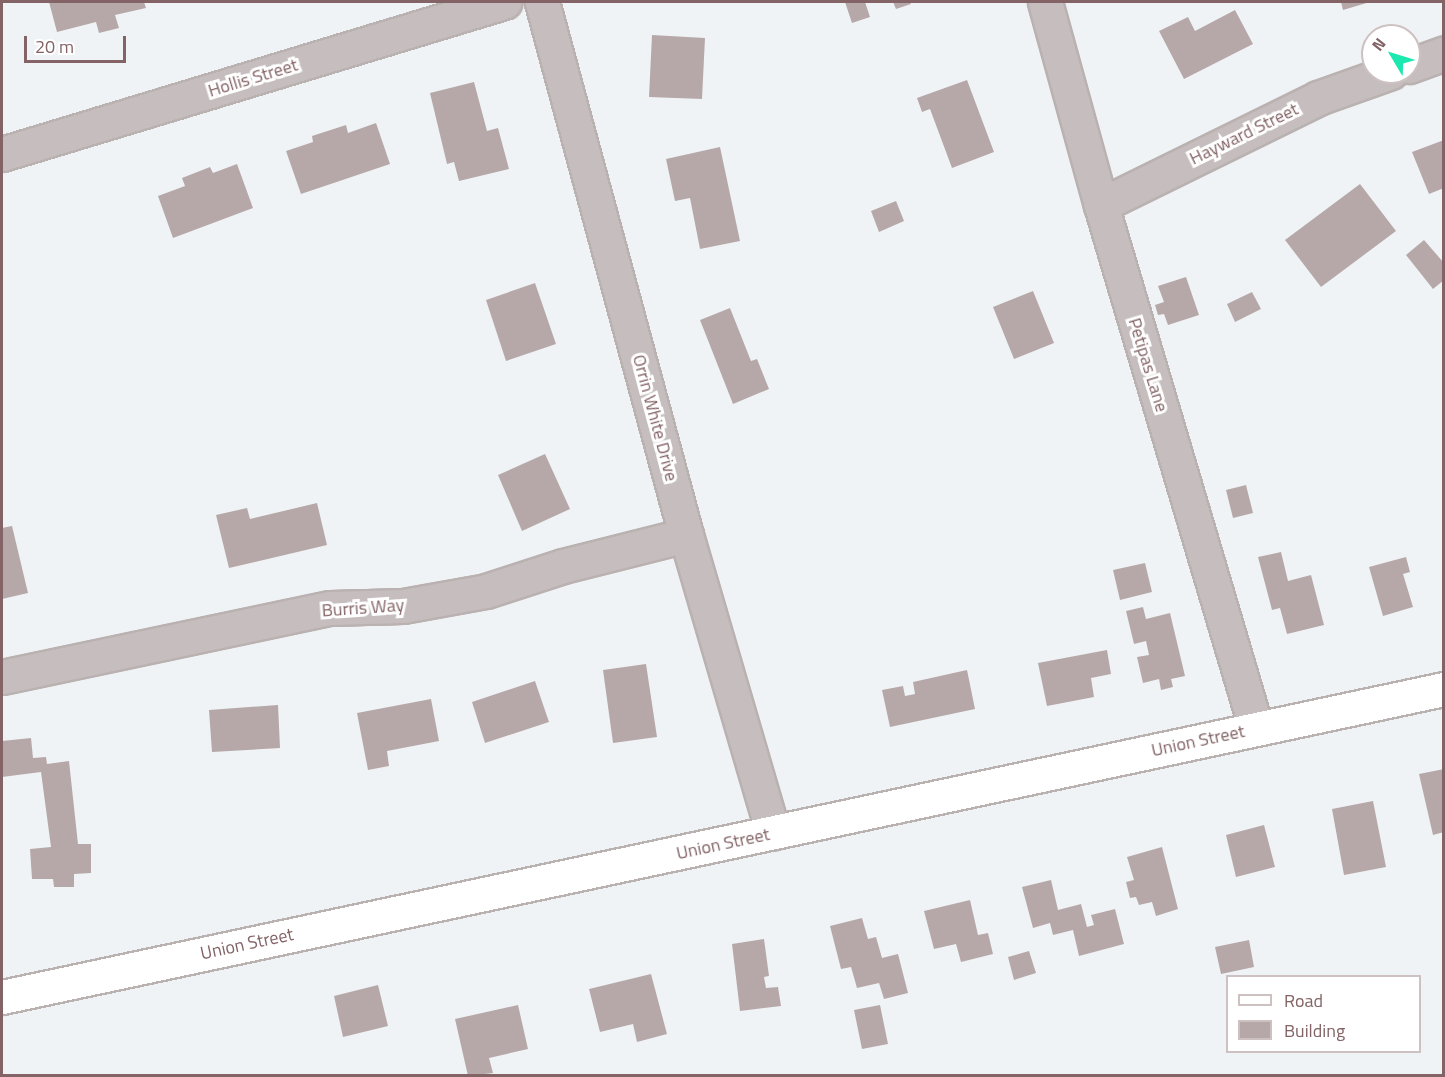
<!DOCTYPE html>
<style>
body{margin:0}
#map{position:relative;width:1445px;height:1077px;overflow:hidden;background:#f0f3f5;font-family:"Titillium Web",sans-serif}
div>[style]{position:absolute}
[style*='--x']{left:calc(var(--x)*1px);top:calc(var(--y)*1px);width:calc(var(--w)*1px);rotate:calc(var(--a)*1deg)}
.building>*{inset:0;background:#b6a8a9}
.roads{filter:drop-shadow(2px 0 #bab1b1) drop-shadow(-2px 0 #bab1b1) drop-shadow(0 2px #bab1b1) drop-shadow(0 -2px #bab1b1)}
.minor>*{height:33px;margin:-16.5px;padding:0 16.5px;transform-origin:16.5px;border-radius:16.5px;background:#c6bdbe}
.major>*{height:33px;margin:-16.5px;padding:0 16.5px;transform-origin:16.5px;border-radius:16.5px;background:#fff}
span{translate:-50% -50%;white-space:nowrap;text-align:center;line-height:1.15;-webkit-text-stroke:6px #fff;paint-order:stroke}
.street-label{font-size:18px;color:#836365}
.frame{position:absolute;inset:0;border:3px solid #836365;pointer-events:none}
.legend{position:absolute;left:1226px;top:975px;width:195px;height:78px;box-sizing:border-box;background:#fff;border:2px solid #cdc1c1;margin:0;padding:8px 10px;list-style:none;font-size:18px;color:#836365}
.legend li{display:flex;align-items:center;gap:12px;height:30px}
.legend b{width:30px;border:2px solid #cdc1c1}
.north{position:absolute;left:1361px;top:24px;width:60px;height:60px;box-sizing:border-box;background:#fff;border:2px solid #cdc1c1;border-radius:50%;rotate:308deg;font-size:16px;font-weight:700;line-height:24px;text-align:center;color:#836365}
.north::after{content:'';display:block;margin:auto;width:21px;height:27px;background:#1de8af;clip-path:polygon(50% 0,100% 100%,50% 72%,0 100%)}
.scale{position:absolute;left:24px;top:36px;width:102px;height:27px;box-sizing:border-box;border:3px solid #836365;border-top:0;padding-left:8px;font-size:18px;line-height:21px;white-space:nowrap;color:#836365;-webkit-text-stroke:4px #fff;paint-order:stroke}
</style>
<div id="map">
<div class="building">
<div style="clip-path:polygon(49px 2px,144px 2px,146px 8px,115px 15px,119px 28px,99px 33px,96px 22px,57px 32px)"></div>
<div style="clip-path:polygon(845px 2px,865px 2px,870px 17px,852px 23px)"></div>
<div style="clip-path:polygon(893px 2px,910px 2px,911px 4px,896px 9px)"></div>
<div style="clip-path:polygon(1341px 2px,1370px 2px,1343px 10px)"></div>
<div style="clip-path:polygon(1235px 10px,1253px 44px,1184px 79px,1159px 31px,1188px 17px,1195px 31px)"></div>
<div style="clip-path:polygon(652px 35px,705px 38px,702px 99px,649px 97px)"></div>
<div style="clip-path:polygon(967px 80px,994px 152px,952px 168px,930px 109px,922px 112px,917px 98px)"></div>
<div style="clip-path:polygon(474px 82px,487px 131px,498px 128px,509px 169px,459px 181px,454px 162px,447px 164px,430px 93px)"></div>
<div style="clip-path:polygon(376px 123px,390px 164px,301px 194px,286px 151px,313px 142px,312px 136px,346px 125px,348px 133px)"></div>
<div style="clip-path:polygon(1444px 140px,1444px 188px,1429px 194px,1412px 152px)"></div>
<div style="clip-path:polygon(720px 147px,740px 241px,700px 249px,690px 198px,675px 201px,666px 159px)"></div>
<div style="clip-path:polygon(237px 164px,253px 208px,173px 238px,158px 196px,185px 186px,182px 178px,210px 167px,213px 173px)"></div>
<div style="clip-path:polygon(1360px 184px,1396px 231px,1321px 287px,1285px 240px)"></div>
<div style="clip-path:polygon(896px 201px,904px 221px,879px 232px,871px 211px)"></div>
<div style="clip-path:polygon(1424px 240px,1444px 263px,1444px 280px,1433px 289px,1406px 255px)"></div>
<div style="clip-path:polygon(1186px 277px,1199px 315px,1168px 325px,1164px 314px,1158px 315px,1155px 305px,1164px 302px,1158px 286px)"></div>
<div style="clip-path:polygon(535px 283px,556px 344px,506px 361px,486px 300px)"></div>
<div style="clip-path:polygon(1033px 291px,1054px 343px,1014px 359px,993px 307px)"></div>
<div style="clip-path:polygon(1252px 292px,1261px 309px,1235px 322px,1227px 304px)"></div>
<div style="clip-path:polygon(730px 308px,751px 361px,757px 359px,769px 389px,733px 404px,700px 320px)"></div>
<div style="clip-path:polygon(545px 454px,570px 509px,522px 531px,498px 475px)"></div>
<div style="clip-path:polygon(1246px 485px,1253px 513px,1233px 518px,1226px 490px)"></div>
<div style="clip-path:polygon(317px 503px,327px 545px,229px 568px,216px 515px,247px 508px,250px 519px)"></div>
<div style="clip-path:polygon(12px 526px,28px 593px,2px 599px,2px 528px)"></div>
<div style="clip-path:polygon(1281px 552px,1288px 581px,1311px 575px,1324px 625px,1287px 634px,1280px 608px,1272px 610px,1258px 557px)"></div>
<div style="clip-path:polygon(1406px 557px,1410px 572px,1403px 574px,1413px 607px,1383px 616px,1369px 567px)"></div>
<div style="clip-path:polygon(1145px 563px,1152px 592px,1120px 600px,1113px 570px)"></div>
<div style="clip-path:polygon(1143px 607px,1146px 619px,1170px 613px,1185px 676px,1171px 679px,1173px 687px,1161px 690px,1159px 679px,1143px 683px,1137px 657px,1149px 655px,1146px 641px,1134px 644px,1126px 611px)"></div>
<div style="clip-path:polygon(1107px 650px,1111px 674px,1091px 678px,1094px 697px,1047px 706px,1038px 663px)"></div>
<div style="clip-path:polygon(646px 664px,657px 737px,613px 743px,603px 670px)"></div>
<div style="clip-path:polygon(967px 670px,975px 709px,890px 727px,882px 690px,903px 686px,905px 696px,915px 694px,913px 682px)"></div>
<div style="clip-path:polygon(535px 681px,549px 722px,485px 743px,472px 702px)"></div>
<div style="clip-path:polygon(431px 699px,439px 741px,387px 751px,389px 766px,368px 770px,357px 713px)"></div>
<div style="clip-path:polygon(278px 705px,280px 748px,212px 752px,209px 710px)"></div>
<div style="clip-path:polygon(31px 738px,33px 758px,46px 757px,47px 764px,69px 761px,78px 844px,91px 844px,91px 873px,74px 874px,74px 887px,54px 887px,53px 879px,32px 879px,30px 849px,51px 847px,41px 772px,2px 777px,2px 741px)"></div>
<div style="clip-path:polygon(1444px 769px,1444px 832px,1433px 835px,1419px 774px)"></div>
<div style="clip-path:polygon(1373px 801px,1386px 867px,1344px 875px,1332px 809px)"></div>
<div style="clip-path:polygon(1264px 825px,1275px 867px,1236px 877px,1226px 835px)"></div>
<div style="clip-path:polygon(1162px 847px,1178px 909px,1156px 916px,1152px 902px,1139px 905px,1136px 897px,1130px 898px,1126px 882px,1134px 880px,1127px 857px)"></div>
<div style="clip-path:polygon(1051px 880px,1058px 910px,1081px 904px,1087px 927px,1094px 925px,1091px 915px,1115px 909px,1124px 944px,1079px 956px,1073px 930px,1053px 935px,1050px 923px,1033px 928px,1022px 887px)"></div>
<div style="clip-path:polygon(970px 900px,978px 935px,988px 933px,993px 954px,961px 962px,956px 944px,934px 949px,924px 911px)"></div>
<div style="clip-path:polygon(862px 918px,868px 939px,876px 937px,882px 958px,898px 954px,908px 993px,884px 999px,879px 983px,857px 988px,851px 967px,841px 969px,830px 926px)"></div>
<div style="clip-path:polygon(764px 939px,769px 976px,764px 977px,766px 988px,778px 987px,781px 1006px,740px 1011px,732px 944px)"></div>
<div style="clip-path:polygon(1249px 940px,1254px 967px,1221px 974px,1215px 947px)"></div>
<div style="clip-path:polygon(1029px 951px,1036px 973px,1014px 980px,1008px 957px)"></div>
<div style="clip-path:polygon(651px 974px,667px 1034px,637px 1042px,633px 1024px,600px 1032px,589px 989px)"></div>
<div style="clip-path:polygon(378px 985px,388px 1026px,343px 1037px,334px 996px)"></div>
<div style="clip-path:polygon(518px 1005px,528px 1049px,489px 1058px,493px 1073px,468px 1076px,455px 1019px)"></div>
<div style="clip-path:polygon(880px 1005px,888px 1044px,862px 1049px,854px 1010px)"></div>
</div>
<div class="roads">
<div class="minor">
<div style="--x:542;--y:2;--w:552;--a:74.88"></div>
<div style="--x:686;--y:535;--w:310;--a:73.7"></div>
<div style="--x:1045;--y:2;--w:211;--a:74.6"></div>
<div style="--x:1101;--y:205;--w:545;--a:73.49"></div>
<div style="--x:1409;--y:66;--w:37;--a:-20"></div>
<div style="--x:2;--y:154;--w:525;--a:-16.85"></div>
<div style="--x:1101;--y:205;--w:242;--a:-26.2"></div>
<div style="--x:1318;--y:98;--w:77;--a:-19.6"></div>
<div style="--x:2;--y:677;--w:335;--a:-11.9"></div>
<div style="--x:330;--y:608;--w:73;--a:-1.6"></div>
<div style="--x:403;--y:606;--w:84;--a:-10.2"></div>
<div style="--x:486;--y:591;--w:81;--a:-18"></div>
<div style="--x:563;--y:566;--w:127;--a:-14.1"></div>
</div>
<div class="major">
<div style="--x:2;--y:997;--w:1475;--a:-12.06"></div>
</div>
</div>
<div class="street-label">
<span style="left:253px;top:78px;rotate:-17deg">Hollis Street</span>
<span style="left:1244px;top:134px;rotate:-26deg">Hayward Street</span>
<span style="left:1148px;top:365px;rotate:73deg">Petipas Lane</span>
<span style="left:655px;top:418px;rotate:75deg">Orrin White Drive</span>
<span style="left:363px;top:608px;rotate:-4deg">Burris Way</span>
<span style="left:1198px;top:741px;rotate:-12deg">Union Street</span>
<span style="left:723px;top:844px;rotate:-12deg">Union Street</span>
<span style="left:247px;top:944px;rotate:-12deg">Union Street</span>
</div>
<div class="frame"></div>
<ul class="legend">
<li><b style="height:8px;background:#fff"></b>Road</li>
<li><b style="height:16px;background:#b6a8a9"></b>Building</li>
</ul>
<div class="north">N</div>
<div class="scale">20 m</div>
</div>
